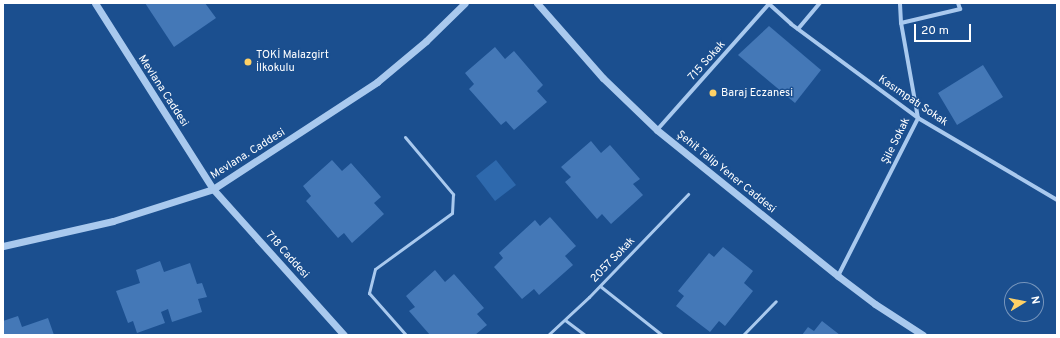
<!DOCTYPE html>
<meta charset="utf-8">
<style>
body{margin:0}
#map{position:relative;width:1060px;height:338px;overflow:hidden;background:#1b4f8f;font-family:Overpass,sans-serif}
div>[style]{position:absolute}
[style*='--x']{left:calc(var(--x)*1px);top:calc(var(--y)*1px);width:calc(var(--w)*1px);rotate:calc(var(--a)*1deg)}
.green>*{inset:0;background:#2e69ad}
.building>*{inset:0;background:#4478b7}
.service>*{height:3px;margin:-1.5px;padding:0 1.5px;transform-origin:1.5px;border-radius:1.5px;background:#a9c9ee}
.minor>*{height:4px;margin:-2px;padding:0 2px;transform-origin:2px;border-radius:2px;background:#a9c9ee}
.tertiary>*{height:7px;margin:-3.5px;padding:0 3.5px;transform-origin:3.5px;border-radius:3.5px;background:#a9c9ee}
.dots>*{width:11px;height:11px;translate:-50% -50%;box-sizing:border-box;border:2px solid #1b4f8f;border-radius:50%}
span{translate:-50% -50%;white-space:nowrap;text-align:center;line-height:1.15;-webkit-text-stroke:3px #1b4f8f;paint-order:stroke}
.poi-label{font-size:11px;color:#fff}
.left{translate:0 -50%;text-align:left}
.street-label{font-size:11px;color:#fff}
.frame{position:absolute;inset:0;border:4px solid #fff;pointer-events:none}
.north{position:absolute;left:1004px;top:282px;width:40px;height:40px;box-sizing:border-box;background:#1b4f8f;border:1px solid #7695bc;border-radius:50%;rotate:80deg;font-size:11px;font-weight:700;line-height:16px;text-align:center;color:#fff}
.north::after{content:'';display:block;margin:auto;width:14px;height:18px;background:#ffd166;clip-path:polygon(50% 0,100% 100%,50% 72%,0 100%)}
.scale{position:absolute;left:914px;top:24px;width:57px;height:18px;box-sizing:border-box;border:2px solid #fff;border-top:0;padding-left:5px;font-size:12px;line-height:14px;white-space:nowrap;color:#fff;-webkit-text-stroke:3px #1b4f8f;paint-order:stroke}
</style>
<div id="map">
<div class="green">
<div style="clip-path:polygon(496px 160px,516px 185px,495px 201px,476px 176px)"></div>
</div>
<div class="building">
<div style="clip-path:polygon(145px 3px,205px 3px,216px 18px,174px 47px)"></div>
<div style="clip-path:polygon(769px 26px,821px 70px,795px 103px,738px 55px)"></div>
<div style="clip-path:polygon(495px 47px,505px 59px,514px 51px,543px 85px,537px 91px,547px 102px,514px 130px,506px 121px,501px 125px,469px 89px,474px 84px,465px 73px)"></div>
<div style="clip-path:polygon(983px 65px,1003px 97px,957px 125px,938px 93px)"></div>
<div style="clip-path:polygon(591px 141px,601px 153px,610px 145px,640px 179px,633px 184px,643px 195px,611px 224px,602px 214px,597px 219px,565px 182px,571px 177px,561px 167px)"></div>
<div style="clip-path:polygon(332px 160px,342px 171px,351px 163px,381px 197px,374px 203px,384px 214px,352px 243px,344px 233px,338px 238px,306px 201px,311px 196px,303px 186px)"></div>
<div style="clip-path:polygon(550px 217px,576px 246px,565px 256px,573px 265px,539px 295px,534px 289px,522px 299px,494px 267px,503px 258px,499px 253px,535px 220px,540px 226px)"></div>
<div style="clip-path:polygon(723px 247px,753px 271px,744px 283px,753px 291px,725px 326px,719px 321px,710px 332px,676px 306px,684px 296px,678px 291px,709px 253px,714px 257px)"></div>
<div style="clip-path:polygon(160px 261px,164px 272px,190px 263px,197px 284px,202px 283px,207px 297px,198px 299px,202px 312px,172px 322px,168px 309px,161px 312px,165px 323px,137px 333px,133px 321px,128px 323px,116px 291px,140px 283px,136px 270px)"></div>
<div style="clip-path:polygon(435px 270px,445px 282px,454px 274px,484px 308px,477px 314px,487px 325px,475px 335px,430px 335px,409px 311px,415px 307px,406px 296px)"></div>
<div style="clip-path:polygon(18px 316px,22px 327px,48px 318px,54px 335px,3px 335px,3px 321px)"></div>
<div style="clip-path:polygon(822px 321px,840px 335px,802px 335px,808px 327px,814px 331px)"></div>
</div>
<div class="service">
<div style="--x:405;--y:137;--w:75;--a:49.9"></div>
<div style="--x:453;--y:194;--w:19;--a:93"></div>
<div style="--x:452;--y:213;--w:95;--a:144"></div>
<div style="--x:375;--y:269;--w:25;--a:104"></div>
<div style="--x:369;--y:293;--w:56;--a:48.6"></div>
<div style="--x:600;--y:286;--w:79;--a:38.3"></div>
<div style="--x:565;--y:320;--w:25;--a:37"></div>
<div style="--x:548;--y:335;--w:56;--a:-42.8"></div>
<div style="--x:589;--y:297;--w:143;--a:-46.1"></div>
<div style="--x:743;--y:335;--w:47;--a:-45.9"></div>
</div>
<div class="minor">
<div style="--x:768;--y:3;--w:31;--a:42"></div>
<div style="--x:791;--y:24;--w:158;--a:36.5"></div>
<div style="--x:918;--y:118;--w:161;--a:30.5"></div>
<div style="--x:901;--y:23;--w:61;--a:-13.3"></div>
<div style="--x:960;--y:9;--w:6;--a:-108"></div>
<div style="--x:798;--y:29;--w:34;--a:-50"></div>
<div style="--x:657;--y:130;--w:169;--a:-48.4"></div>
<div style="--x:838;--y:276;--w:177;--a:-63.1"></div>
<div style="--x:918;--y:118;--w:97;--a:-100.1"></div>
<div style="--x:901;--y:23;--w:20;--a:-93"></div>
</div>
<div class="tertiary">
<div style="--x:95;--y:3;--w:220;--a:57.6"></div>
<div style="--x:213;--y:189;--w:196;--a:48.1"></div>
<div style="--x:537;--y:3;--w:100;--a:48.7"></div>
<div style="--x:603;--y:78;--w:75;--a:43.9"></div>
<div style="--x:657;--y:130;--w:233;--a:38.9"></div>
<div style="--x:838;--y:276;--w:46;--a:37.1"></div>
<div style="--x:875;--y:304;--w:57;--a:32.9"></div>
<div style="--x:3;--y:246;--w:113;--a:-12.8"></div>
<div style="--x:113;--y:221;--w:105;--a:-17.7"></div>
<div style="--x:213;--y:189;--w:196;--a:-33.1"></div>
<div style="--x:377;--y:82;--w:64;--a:-39.9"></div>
<div style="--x:426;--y:41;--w:54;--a:-44.3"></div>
</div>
<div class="dots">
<div style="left:248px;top:62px;background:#ffd166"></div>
<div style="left:713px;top:93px;background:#ffd166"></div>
</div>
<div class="poi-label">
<span class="left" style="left:256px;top:62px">TOKİ Malazgirt<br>İlkokulu</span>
<span class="left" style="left:721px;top:93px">Baraj Eczanesi</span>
</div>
<div class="street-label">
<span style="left:707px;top:61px;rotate:-48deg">715 Sokak</span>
<span style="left:163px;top:91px;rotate:57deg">Mevlana Caddesi</span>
<span style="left:913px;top:101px;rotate:34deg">Kasımpatı Sokak</span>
<span style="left:896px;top:141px;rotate:-64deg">Şile Sokak</span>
<span style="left:248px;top:154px;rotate:-32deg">Mevlana. Caddesi</span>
<span style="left:726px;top:172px;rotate:39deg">Şehit Talip Yener Caddesi</span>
<span style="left:287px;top:255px;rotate:48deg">718 Caddesi</span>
<span style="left:613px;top:260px;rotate:-46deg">2057 Sokak</span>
</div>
<div class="frame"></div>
<div class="north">N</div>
<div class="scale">20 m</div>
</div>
